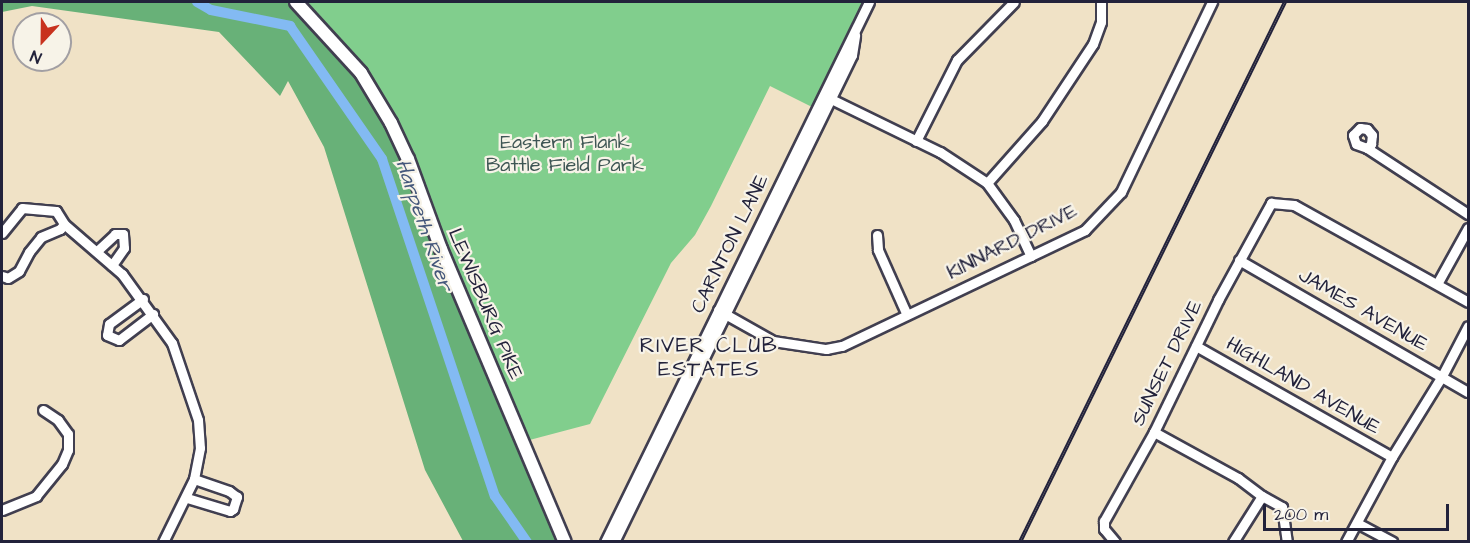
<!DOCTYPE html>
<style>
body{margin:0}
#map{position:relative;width:1470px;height:543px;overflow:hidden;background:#f0e2c6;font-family:"Architects Daughter",sans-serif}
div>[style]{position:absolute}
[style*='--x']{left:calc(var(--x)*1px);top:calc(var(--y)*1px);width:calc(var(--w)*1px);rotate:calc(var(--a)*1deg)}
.green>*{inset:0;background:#81ce8d}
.forest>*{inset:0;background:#68b178}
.river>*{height:10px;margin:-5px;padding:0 5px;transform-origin:5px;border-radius:5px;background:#83baf3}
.roads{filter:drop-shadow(2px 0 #413f50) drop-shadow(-2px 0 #413f50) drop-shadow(0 2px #413f50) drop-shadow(0 -2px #413f50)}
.minor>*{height:9px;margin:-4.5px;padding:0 4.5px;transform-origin:4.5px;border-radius:4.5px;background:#fff}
.major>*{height:12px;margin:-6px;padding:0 6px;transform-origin:6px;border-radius:6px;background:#fff}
.rail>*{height:4px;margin-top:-2px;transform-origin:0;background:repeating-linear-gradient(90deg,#f7f3e8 0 4.5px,#22223b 0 9px);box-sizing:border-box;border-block:2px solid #22223b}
span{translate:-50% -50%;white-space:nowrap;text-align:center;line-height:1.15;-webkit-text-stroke:4.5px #f7f3e8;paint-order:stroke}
.park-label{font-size:20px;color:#3e5654}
.street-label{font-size:20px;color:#22223b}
.water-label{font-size:21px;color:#44577b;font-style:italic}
.neighbourhood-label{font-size:21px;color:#22223b;letter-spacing:1.5px}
.frame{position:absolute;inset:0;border:3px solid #22223b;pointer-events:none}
.north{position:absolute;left:12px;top:12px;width:60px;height:60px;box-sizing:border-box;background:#f7f3e8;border:2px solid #a29fa3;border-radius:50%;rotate:202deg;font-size:16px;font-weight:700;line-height:24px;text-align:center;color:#22223b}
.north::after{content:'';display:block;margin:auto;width:21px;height:27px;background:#c8321e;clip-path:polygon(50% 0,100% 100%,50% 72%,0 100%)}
.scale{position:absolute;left:1263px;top:504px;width:186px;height:27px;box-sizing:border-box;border:3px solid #22223b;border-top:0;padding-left:8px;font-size:18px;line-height:21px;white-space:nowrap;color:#22223b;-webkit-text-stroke:4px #f7f3e8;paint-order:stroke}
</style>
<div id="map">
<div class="green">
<div style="clip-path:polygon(295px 2px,869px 2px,816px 109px,770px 86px,711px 206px,695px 235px,671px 263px,590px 424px,522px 442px)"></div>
</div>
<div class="forest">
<div style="clip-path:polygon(2px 2px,296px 2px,377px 96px,565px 541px,463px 541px,425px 470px,324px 147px,288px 81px,280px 96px,219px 32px,32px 6px,2px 12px)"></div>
</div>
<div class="river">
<div style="--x:197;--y:2;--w:16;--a:30"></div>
<div style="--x:211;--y:10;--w:81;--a:11.4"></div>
<div style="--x:290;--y:26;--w:162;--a:55.3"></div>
<div style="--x:382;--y:159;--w:355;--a:71.5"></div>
<div style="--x:495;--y:496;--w:56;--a:55.2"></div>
</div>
<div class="roads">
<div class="minor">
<div style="--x:827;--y:97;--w:126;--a:26"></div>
<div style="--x:940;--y:152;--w:56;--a:33.4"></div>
<div style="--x:987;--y:183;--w:46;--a:53.9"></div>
<div style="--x:1014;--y:220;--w:40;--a:65"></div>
<div style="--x:916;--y:141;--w:91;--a:-63.2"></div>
<div style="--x:957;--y:60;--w:81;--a:-45.5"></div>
<div style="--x:1367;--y:148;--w:6;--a:-45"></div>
<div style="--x:1371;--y:144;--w:9;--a:-84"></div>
<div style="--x:1372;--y:135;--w:8;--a:-130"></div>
<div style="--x:1367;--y:129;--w:7;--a:-172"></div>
<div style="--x:1360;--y:128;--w:10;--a:135"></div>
<div style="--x:1353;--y:135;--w:9;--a:72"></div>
<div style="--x:1356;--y:144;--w:12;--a:20"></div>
<div style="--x:1367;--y:148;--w:121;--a:33.2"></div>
<div style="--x:987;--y:183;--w:83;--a:-48.4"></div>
<div style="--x:1042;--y:121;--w:92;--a:-56.5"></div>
<div style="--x:1093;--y:44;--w:23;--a:-70"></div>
<div style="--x:1101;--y:22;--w:20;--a:-90"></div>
<div style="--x:2;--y:233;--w:32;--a:-51"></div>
<div style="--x:22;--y:208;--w:34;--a:5"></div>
<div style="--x:56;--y:211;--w:15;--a:58"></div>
<div style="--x:64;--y:224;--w:77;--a:40.8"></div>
<div style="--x:122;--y:274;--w:85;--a:54.1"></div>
<div style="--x:172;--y:343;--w:81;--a:71.3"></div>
<div style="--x:198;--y:420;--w:28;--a:86"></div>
<div style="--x:200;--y:448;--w:32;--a:101"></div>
<div style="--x:194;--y:479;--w:70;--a:116.2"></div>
<div style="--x:877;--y:235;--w:15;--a:86"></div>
<div style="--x:878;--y:250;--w:69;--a:66"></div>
<div style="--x:97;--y:251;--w:25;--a:-43"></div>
<div style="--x:115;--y:234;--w:8;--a:0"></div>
<div style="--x:123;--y:234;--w:14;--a:86"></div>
<div style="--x:124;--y:248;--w:21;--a:125"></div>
<div style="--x:1239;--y:260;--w:264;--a:30"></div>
<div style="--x:2;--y:276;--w:6;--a:18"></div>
<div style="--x:8;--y:278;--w:13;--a:-32"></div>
<div style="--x:19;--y:271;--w:21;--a:-62"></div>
<div style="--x:29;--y:252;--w:19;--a:-51"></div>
<div style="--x:41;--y:237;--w:21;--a:-23"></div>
<div style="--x:60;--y:229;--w:6;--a:-51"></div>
<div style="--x:1437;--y:284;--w:64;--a:-61"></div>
<div style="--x:143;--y:299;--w:42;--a:143.7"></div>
<div style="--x:109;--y:324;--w:11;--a:100"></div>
<div style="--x:107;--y:335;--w:13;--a:23"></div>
<div style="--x:119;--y:340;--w:43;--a:-37.4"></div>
<div style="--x:718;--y:310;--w:63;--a:29.4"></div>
<div style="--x:773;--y:341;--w:54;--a:8.6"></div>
<div style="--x:826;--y:349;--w:16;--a:-11"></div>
<div style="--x:842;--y:346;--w:269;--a:-25.5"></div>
<div style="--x:1085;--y:230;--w:52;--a:-46.5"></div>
<div style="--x:1121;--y:192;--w:211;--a:-64.4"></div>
<div style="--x:1196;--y:346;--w:225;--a:29.5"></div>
<div style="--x:1154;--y:432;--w:96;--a:28.7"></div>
<div style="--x:1238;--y:478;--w:30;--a:37"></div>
<div style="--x:1262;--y:496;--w:23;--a:29"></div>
<div style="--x:1282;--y:507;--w:35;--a:82"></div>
<div style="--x:187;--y:498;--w:45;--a:16.8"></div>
<div style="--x:230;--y:511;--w:4;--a:-34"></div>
<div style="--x:233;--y:509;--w:13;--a:-72"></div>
<div style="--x:237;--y:497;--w:10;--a:-143"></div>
<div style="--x:229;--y:491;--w:37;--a:-161"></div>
<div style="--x:2;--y:510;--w:37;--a:-22"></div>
<div style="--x:36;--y:496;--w:41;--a:-50.9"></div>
<div style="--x:62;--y:464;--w:15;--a:-67"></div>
<div style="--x:68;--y:450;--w:16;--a:-90"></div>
<div style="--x:68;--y:434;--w:17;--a:-126"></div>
<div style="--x:58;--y:420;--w:18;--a:-146"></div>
<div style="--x:1357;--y:523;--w:40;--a:28"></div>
<div style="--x:605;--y:542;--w:601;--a:-63.95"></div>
<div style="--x:614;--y:542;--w:542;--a:-63.95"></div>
<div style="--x:852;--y:55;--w:20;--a:-81"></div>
<div style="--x:1115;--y:542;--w:17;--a:-130"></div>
<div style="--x:1104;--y:529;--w:8;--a:-90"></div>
<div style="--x:1104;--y:521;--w:102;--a:-60.7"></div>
<div style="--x:1154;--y:432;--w:147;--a:-64.1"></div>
<div style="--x:1218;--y:300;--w:111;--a:-61.3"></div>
<div style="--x:1271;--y:203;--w:23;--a:5"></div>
<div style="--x:1294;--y:205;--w:199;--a:29.1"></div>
<div style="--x:1233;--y:542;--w:54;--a:-57.8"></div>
<div style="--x:1346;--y:542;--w:97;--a:-61.6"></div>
<div style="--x:1392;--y:457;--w:95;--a:-58.3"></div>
<div style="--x:1442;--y:376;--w:56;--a:-62.5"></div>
</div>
<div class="major">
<div style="--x:296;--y:2;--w:96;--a:47.5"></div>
<div style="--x:361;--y:73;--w:58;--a:59"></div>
<div style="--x:391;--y:123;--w:40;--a:65"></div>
<div style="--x:408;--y:159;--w:96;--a:69.9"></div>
<div style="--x:441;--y:249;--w:318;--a:67.1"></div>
</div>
</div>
<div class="rail">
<div style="--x:1020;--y:542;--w:602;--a:-63.86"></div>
</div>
<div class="park-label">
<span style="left:565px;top:154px">Eastern Flank<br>Battle Field Park</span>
</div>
<div class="street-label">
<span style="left:1012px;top:242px;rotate:-27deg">KINNARD DRIVE</span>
<span style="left:730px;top:244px;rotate:-64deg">CARNTON LANE</span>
<span style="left:485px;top:304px;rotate:67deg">LEWISBURG PIKE</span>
<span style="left:1363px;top:310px;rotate:30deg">JAMES AVENUE</span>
<span style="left:1167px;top:363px;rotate:-64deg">SUNSET DRIVE</span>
<span style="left:1303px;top:386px;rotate:30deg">HIGHLAND AVENUE</span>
</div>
<div class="water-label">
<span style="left:424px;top:225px;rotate:71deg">Harpeth River</span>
</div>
<div class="neighbourhood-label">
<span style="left:709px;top:358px">RIVER CLUB<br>ESTATES</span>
</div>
<div class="frame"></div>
<div class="north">N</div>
<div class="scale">200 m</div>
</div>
